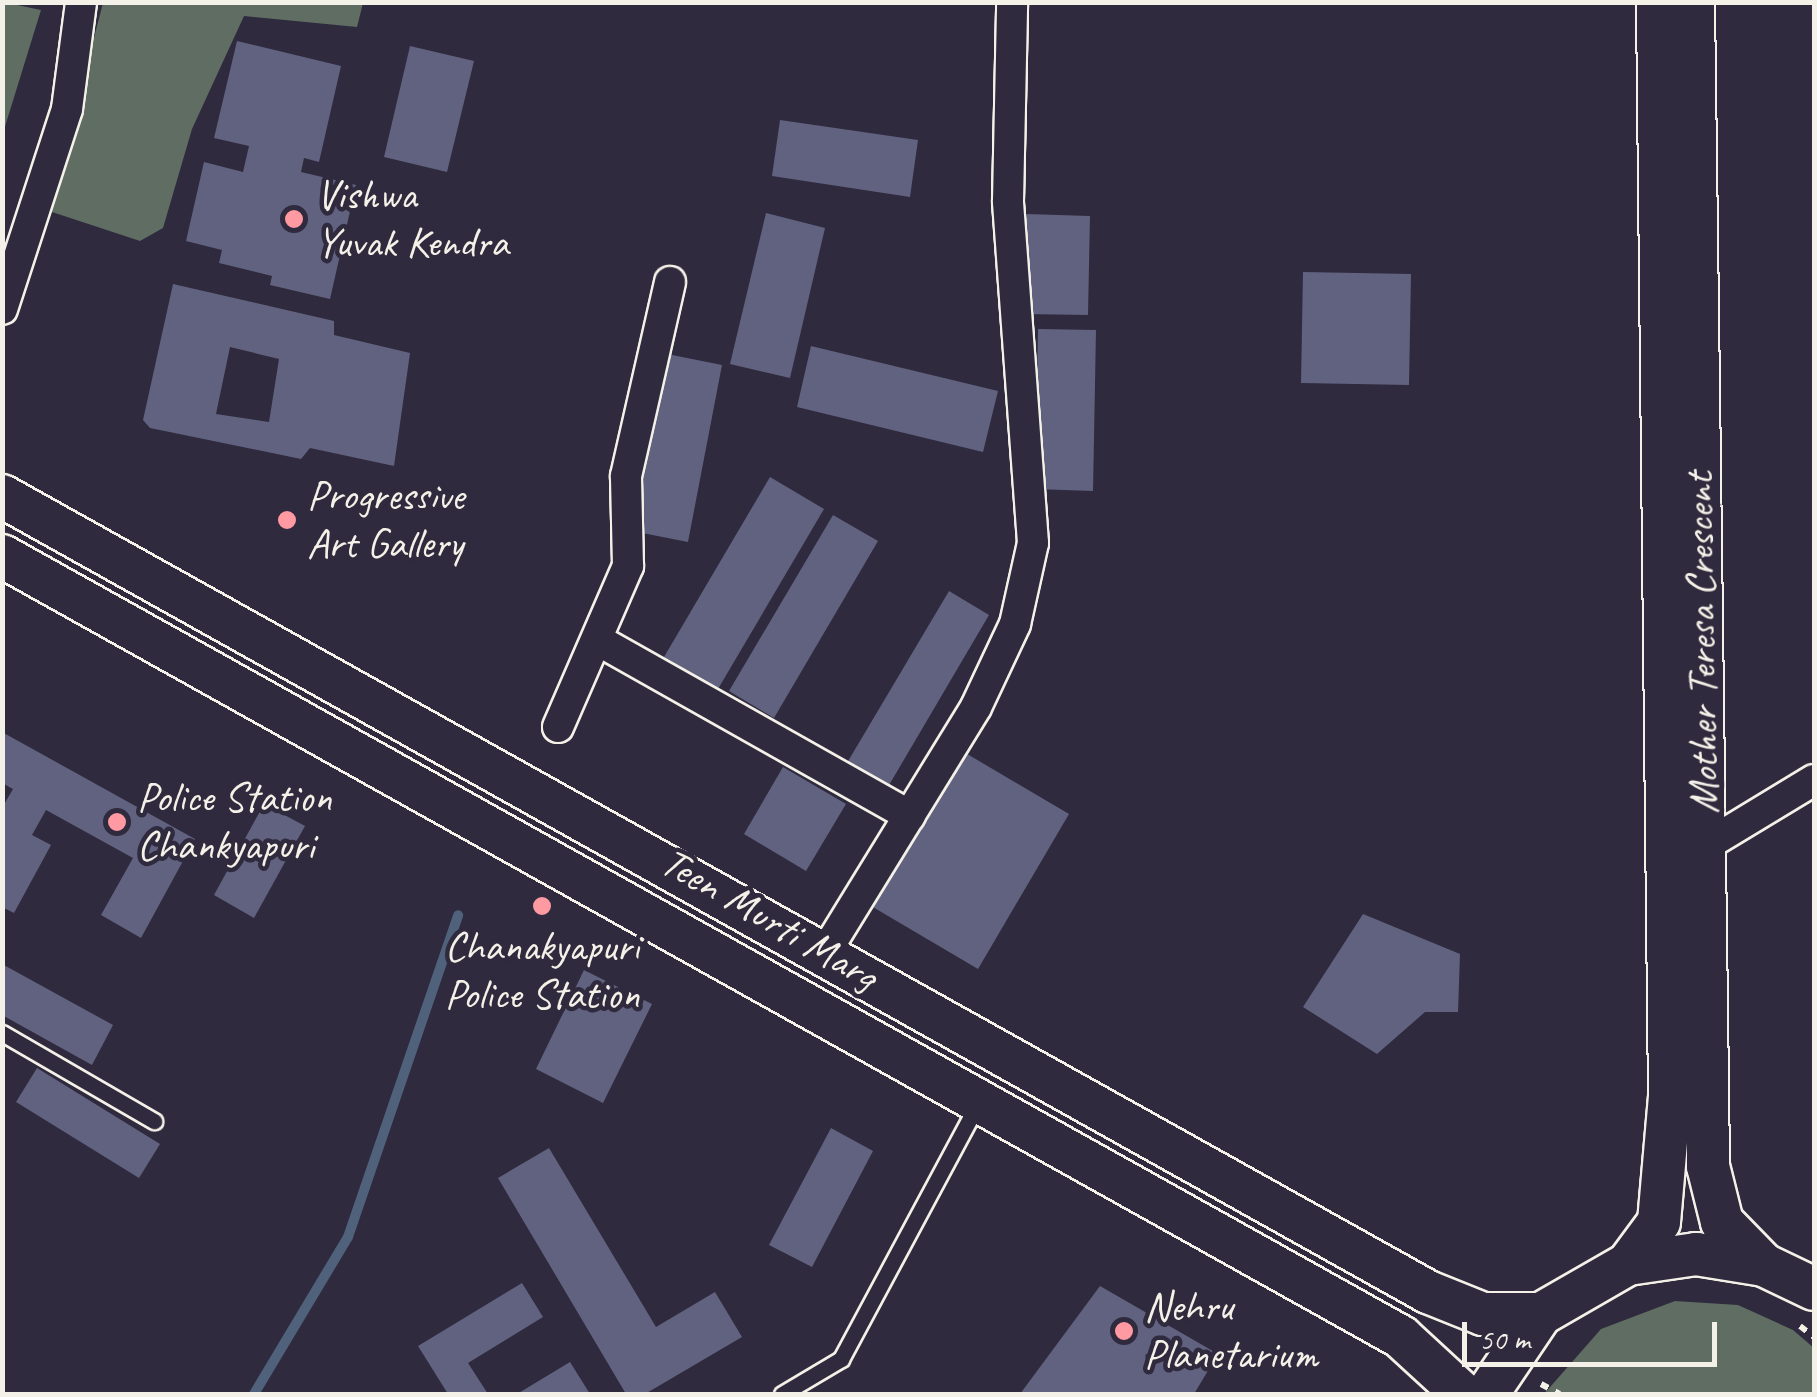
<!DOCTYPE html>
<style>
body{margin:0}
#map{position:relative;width:1817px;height:1397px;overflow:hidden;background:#2f2a3d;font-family:Caveat,sans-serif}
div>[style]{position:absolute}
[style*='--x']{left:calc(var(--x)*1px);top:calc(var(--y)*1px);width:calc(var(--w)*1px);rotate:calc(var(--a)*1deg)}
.green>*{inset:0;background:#5f6d63}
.stream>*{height:10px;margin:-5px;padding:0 5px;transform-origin:5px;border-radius:5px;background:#50627b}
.building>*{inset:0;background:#616280}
.path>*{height:6px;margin-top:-3px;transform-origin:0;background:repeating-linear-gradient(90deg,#f4f1e8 0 8px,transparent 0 16px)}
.roads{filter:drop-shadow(2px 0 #f4f1e8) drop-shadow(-2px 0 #f4f1e8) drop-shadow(0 2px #f4f1e8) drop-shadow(0 -2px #f4f1e8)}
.lane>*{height:15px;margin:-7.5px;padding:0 7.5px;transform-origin:7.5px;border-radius:7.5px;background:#2f2a3d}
.street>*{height:30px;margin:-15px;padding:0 15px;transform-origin:15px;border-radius:15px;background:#2f2a3d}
.secondary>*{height:42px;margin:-21px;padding:0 21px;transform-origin:21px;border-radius:21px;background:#2f2a3d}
.dots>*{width:28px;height:28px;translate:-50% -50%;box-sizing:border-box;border:5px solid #2f2a3d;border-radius:50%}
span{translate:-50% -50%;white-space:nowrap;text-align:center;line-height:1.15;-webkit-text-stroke:9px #2f2a3d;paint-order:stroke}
.poi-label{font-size:42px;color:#f4f1e8}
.left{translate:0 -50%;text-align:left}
.street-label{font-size:42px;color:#f4f1e8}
.frame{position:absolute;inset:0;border:5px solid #f4f1e8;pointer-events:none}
.scale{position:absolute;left:1462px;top:1322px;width:255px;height:45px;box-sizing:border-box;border:5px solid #f4f1e8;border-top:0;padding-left:12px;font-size:30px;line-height:35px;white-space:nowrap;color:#f4f1e8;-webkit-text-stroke:8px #2f2a3d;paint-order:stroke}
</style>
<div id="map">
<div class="green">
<div style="clip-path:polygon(3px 2px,41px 10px,3px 133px,2px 3px)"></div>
<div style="clip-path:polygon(103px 3px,363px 3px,357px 27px,244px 16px,192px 129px,163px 228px,140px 241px,49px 211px)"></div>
<div style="clip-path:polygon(1675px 1301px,1738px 1305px,1793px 1330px,1814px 1348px,1814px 1394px,1544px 1394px,1601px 1329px)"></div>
</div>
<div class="stream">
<div style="--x:254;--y:1394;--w:183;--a:-59.1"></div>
<div style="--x:348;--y:1237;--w:340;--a:-71.1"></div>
</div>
<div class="building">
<div style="clip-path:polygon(237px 41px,341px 66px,319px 162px,304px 158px,301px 172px,356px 185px,330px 299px,270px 285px,272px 276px,219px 263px,222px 250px,186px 241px,204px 162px,243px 172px,249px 146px,214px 138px)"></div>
<div style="clip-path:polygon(410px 46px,474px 61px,447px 172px,384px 157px)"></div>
<div style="clip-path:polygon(780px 120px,918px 140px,910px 197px,772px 176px)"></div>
<div style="clip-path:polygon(766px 213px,825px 228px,790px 378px,730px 364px)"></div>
<div style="clip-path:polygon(1026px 214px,1090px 216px,1088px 315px,1024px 314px)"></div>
<div style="clip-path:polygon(1303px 272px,1411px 274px,1409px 385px,1301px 383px)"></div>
<div style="clip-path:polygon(evenodd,173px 284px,334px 321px,334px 335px,410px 353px,394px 466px,310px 448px,301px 459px,150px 428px,143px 420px,173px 284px,230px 347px,279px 359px,269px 422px,216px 414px,230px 347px)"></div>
<div style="clip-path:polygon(1038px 329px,1096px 330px,1093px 491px,1035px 489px)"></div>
<div style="clip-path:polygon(811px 346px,998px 391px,983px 452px,797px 407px)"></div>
<div style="clip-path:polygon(667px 354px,722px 365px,688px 542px,632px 531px)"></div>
<div style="clip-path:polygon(770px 477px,824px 509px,718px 689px,664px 657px)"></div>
<div style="clip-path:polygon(833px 515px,878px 541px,774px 718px,729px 691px)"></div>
<div style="clip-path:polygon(949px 591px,989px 615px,885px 792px,844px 768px)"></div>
<div style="clip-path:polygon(2px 732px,195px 839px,141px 938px,101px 915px,133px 858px,46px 810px,32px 835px,51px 845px,14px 913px,2px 907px,2px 808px,13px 789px,2px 783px)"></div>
<div style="clip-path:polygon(957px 748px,1069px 814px,978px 969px,866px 903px)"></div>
<div style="clip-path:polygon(783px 767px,846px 804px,806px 871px,744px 834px)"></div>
<div style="clip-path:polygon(264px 804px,305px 826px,254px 918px,214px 895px)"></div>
<div style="clip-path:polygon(1363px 914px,1460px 954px,1458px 1012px,1425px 1012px,1377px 1054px,1303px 1007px)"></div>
<div style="clip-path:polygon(2px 964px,113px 1025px,92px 1065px,2px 1015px)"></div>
<div style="clip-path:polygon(584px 970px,652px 1004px,603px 1103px,536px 1069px)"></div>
<div style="clip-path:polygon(37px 1068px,160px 1144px,139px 1178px,16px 1102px)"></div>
<div style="clip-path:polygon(831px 1128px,873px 1151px,812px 1267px,769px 1245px)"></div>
<div style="clip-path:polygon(549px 1148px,656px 1327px,715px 1292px,742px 1337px,645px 1394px,626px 1394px,498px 1178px)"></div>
<div style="clip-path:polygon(522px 1283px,543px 1317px,468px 1363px,488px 1394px,448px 1394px,418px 1346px)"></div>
<div style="clip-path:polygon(1100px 1286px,1218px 1354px,1194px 1394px,1020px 1394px)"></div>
<div style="clip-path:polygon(570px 1362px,590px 1394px,517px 1394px)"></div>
</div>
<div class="path">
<div style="--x:1800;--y:1326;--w:18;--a:38"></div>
<div style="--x:1541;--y:1384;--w:21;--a:28"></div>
</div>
<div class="roads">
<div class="lane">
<div style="--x:2;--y:1033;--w:176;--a:30.1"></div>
<div style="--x:782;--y:1394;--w:69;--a:-30.7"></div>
<div style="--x:841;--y:1359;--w:290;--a:-61.8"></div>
</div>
<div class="street">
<div style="--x:2;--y:309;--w:210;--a:-72"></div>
<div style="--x:67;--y:109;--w:108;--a:-82.5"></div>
<div style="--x:603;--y:643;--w:352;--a:29.4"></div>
<div style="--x:558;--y:727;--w:176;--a:-66.5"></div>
<div style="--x:628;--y:566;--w:90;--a:-91.3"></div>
<div style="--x:626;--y:476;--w:199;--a:-77.2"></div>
<div style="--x:1705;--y:846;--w:127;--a:-31.2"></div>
<div style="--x:826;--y:951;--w:286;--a:-58.4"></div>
<div style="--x:976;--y:707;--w:92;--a:-64.8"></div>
<div style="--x:1015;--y:624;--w:83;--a:-77.5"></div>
<div style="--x:1033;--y:543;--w:343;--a:-94.2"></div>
<div style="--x:1008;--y:201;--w:199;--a:-88.8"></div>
</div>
<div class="secondary">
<div style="--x:1693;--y:2;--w:1164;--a:89.26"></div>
<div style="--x:1708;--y:1166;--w:58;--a:76"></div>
<div style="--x:1722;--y:1222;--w:60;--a:45.7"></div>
<div style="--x:2;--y:496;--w:1633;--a:29.17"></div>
<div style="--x:1428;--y:1292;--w:59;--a:21.8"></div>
<div style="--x:1483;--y:1314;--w:58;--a:0"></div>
<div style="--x:2;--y:556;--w:1602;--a:29.17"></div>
<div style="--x:1401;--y:1337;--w:84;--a:42.6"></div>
<div style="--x:1628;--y:1264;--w:52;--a:-53.6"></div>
<div style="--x:1659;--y:1222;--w:125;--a:-85"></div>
<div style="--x:1670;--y:1097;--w:1095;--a:-90.63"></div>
<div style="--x:1487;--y:1394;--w:97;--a:-56"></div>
<div style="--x:1541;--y:1314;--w:100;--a:-29.9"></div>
<div style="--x:1628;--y:1264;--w:69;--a:-8.4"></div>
<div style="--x:1696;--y:1254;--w:69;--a:9.2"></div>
<div style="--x:1764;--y:1265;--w:55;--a:25.6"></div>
</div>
</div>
<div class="dots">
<div style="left:294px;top:219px;background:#ff9aa2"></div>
<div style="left:287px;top:520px;background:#ff9aa2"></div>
<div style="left:117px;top:822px;background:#ff9aa2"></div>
<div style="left:542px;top:906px;background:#ff9aa2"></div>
<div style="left:1124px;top:1331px;background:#ff9aa2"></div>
</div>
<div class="poi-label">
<span class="left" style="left:316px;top:219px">Vishwa<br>Yuvak Kendra</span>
<span class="left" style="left:307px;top:520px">Progressive<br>Art Gallery</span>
<span class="left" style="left:137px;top:822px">Police Station<br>Chankyapuri</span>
<span style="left:542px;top:971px">Chanakyapuri<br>Police Station</span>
<span class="left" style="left:1144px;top:1331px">Nehru<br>Planetarium</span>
</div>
<div class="street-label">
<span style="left:1702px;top:643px;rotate:-91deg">Mother Teresa Crescent</span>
<span style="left:769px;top:919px;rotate:30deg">Teen Murti Marg</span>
</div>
<div class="frame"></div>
<div class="scale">50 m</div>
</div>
